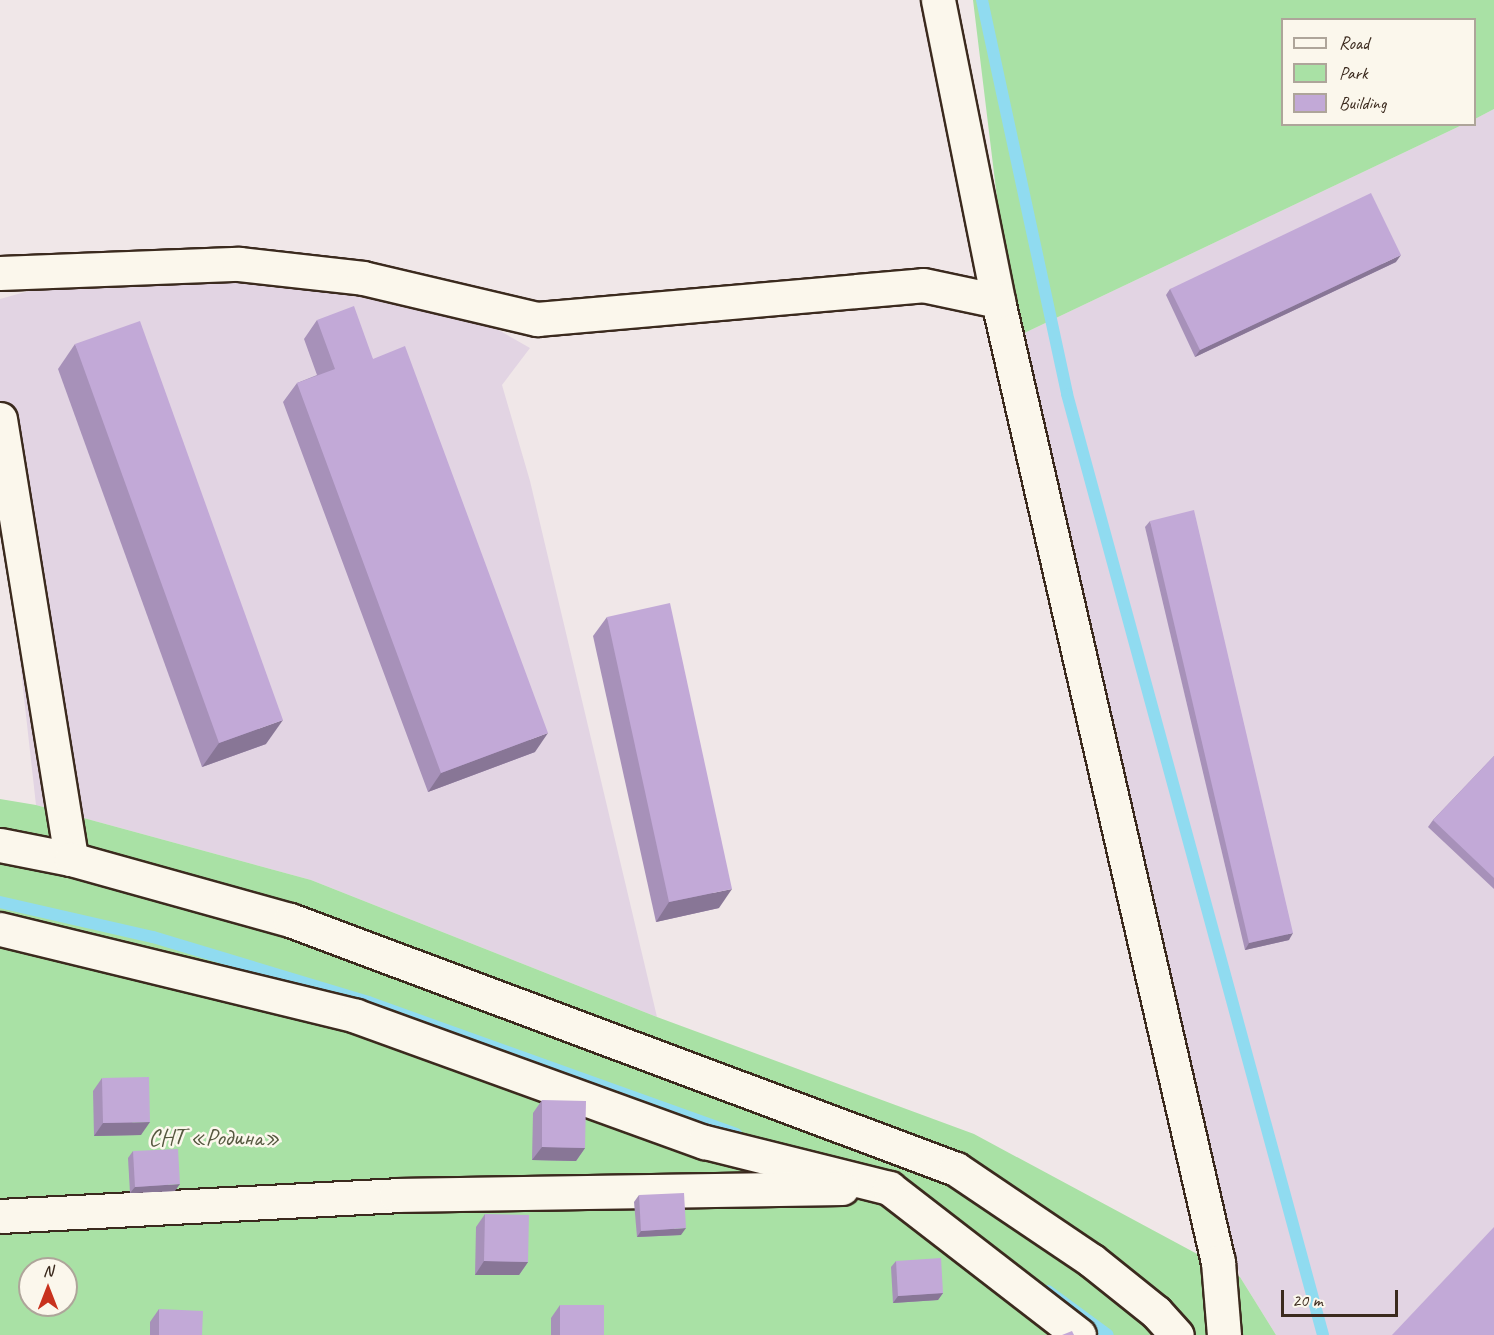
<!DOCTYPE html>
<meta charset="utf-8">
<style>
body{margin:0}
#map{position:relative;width:1494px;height:1335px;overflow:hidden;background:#f0e7e8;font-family:Caveat,sans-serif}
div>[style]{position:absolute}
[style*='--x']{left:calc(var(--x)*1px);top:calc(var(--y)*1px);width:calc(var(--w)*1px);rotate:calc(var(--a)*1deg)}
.built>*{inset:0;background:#e2d4e3}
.green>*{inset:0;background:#a9e1a5}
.stream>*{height:12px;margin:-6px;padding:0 6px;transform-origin:6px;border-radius:6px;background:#90dbf0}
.roads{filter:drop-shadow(2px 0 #3b2a1e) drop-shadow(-2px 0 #3b2a1e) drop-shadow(0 2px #3b2a1e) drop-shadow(0 -2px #3b2a1e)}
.minor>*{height:33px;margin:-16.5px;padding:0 16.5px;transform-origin:16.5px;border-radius:16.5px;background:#fbf7ec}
.wall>*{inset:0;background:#a791b9}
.shaded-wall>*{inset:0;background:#887696}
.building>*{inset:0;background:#c2a9d7}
span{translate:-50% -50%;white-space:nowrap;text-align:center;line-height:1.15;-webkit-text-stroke:5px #fbf7ec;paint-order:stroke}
.park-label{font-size:24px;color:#565840}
.legend{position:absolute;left:1281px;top:18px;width:195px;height:108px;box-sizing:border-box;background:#fbf7ec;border:2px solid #aea59a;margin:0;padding:8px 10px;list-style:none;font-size:18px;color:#3b2a1e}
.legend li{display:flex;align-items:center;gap:12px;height:30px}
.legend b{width:30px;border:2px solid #aea59a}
.north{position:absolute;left:18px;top:1257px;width:60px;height:60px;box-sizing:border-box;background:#fbf7ec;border:2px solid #aea59a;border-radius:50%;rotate:0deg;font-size:16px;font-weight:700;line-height:24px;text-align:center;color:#3b2a1e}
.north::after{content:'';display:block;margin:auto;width:21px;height:27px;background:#c8321e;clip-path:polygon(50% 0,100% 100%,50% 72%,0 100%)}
.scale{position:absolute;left:1281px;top:1290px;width:117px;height:27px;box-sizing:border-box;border:3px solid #3b2a1e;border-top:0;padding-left:8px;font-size:18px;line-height:21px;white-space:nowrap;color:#3b2a1e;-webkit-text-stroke:4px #fbf7ec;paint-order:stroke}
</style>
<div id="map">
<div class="built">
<div style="clip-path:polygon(1494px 109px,1494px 1335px,1276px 1335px,1240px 1277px,1014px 338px,1462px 125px,1474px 124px,1475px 119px)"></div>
<div style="clip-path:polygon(242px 280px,402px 303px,495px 328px,530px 348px,502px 385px,530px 481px,657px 1017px,311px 880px,36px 805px,0 482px,0 299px,43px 287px)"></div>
</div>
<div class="green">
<div style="clip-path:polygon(973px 0,1494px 0,1494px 109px,1475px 119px,1474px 20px,1282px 20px,1282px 124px,1462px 125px,1014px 338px)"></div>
<div style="clip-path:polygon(evenodd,0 799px,36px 805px,311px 880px,657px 1017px,974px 1134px,1240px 1277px,1276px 1335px,0 1335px,0 799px,30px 1269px,66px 1269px,66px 1305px,30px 1305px,30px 1269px)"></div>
</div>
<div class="stream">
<div style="--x:982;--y:0;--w:403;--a:77.8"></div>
<div style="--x:1067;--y:394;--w:975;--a:74.78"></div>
<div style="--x:0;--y:902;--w:157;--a:12.9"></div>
<div style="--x:153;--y:937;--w:225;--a:16.8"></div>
<div style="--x:368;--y:1002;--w:391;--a:19.7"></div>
<div style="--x:1048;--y:1291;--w:74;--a:36.3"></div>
</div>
<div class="roads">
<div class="minor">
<div style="--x:938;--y:0;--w:307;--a:78.7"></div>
<div style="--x:998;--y:301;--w:986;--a:77.11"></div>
<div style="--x:1218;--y:1262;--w:73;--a:85.3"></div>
<div style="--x:0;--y:273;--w:239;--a:-2.2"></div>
<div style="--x:239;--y:264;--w:125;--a:6.4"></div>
<div style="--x:363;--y:278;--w:179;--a:13.3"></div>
<div style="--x:537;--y:319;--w:387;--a:-5"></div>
<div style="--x:923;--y:285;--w:77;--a:12"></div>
<div style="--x:0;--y:419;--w:446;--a:80.8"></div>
<div style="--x:0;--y:845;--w:72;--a:11.2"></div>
<div style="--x:71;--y:859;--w:227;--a:15.6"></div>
<div style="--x:290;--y:920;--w:711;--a:20.5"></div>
<div style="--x:956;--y:1169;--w:163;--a:34"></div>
<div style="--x:1091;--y:1260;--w:83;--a:38.7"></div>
<div style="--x:1156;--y:1312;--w:31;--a:48"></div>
<div style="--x:0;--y:929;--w:366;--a:13.7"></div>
<div style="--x:356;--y:1016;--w:371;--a:19.9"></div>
<div style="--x:705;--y:1142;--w:190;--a:14"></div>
<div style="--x:889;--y:1188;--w:240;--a:37.7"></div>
<div style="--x:0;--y:1216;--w:397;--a:-3"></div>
<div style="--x:396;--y:1195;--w:446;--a:-0.9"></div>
</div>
</div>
<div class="wall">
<div style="clip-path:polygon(1396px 262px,1195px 357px,1166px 295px,1170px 289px)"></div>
<div style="clip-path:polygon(317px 320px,373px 359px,535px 752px,428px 792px,283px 402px,297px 383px,317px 375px,304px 339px)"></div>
<div style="clip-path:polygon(75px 344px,266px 744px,202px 767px,58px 369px)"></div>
<div style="clip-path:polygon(1150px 521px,1289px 940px,1245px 950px,1145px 527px)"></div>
<div style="clip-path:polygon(607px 617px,719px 908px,656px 922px,593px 636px)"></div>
<div style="clip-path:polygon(1494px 756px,1494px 889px,1428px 827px,1433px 820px)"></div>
<div style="clip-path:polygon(102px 1078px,141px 1135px,94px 1136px,93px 1091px)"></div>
<div style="clip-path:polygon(542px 1100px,585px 1148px,576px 1161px,532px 1160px,533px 1113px)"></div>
<div style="clip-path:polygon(133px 1151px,175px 1191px,130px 1193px,128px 1158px)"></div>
<div style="clip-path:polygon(639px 1195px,681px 1235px,637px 1237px,634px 1202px)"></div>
<div style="clip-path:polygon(485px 1214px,528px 1262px,519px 1275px,475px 1275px,476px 1227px)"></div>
<div style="clip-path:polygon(896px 1261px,943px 1293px,938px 1300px,893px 1303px,891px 1267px)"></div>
<div style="clip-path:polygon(560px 1305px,604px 1335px,551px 1335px,551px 1318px)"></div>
<div style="clip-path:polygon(159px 1309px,202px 1335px,150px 1335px,150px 1322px)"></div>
</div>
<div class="shaded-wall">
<div style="clip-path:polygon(1401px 255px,1396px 262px,1195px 357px,1200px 350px)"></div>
<div style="clip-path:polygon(283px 720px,266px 744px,202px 767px,219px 743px)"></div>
<div style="clip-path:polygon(548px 733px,535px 752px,428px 792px,441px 773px)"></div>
<div style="clip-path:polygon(732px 889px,719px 908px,656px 922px,669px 902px)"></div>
<div style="clip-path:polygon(1293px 933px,1289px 940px,1245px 950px,1249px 943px)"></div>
<div style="clip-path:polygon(150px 1122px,141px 1135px,94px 1136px,103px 1123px)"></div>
<div style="clip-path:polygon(542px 1147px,585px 1148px,576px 1161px,532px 1160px)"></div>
<div style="clip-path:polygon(180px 1184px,175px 1191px,130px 1193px,135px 1187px)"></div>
<div style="clip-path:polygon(686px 1228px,681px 1235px,637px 1237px,641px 1231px)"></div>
<div style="clip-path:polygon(484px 1261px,528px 1262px,519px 1275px,475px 1275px)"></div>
<div style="clip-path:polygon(943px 1293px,938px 1300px,893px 1303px,898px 1296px)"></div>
</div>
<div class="building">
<div style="clip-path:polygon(1371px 193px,1401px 255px,1200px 350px,1170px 289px)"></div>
<div style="clip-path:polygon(354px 306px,373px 359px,405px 346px,548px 733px,441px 773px,297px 383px,335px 369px,317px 320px)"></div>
<div style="clip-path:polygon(140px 321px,283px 720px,219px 743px,75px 344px)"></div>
<div style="clip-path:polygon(1194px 510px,1293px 933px,1249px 943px,1150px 521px)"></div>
<div style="clip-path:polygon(670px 603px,732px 889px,669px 902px,607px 617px)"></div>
<div style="clip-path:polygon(1494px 756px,1494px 878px,1433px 820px)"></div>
<div style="clip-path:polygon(149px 1077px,150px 1122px,103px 1123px,102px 1078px)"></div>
<div style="clip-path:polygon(542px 1100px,586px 1101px,585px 1148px,542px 1147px)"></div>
<div style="clip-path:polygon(178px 1149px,180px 1184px,135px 1187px,133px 1151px)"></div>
<div style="clip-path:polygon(684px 1193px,686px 1228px,641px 1231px,639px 1195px)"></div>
<div style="clip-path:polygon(485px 1214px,529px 1215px,528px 1262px,484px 1261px)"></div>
<div style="clip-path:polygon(1494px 1227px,1494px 1335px,1392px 1335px)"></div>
<div style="clip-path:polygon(941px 1258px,943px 1293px,898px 1296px,896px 1261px)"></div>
<div style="clip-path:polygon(560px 1305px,604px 1305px,604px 1335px,560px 1335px)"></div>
<div style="clip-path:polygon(159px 1309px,203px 1311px,202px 1335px,159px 1335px)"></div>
<div style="clip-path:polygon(1072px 1331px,1074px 1335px,1062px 1335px)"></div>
</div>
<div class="park-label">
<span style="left:214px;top:1138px">СНТ «Родина»</span>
</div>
<ul class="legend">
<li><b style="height:8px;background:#fbf7ec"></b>Road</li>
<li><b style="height:16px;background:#a9e1a5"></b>Park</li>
<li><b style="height:16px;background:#c2a9d7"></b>Building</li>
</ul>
<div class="north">N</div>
<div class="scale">20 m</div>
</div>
